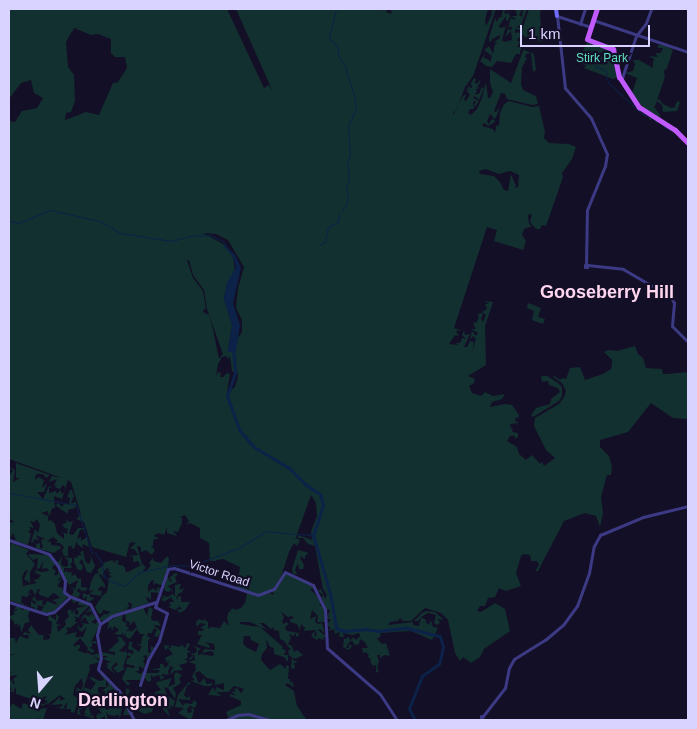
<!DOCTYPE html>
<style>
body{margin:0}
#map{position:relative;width:697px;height:729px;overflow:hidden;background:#130f26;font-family:Arial,sans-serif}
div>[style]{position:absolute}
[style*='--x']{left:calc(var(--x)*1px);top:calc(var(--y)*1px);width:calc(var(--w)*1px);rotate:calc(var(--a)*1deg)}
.green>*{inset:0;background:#12302f}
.water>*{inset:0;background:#0c2248}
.stream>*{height:1px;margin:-0.5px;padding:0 0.5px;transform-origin:0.5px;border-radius:0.5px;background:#0c2248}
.river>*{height:3px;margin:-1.5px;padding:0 1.5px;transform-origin:1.5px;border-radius:1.5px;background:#0c2248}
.tertiary>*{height:3px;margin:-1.5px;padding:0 1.5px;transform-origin:1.5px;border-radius:1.5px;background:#3d3a85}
.secondary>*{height:4px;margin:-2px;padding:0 2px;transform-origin:2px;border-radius:2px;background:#6f6bff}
.primary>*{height:5px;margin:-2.5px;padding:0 2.5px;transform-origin:2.5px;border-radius:2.5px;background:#c25bff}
span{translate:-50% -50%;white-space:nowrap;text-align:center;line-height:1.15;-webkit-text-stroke:4.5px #130f26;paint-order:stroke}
.park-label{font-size:12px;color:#5fe0c0}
.street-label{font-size:12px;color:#d9d4ff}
.district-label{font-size:18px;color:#ffd6f0;font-weight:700}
.frame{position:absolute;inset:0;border:10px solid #d9d4ff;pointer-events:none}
.north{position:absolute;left:15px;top:664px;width:50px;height:50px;-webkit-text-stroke:4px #130f26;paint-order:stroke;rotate:198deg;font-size:14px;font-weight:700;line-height:20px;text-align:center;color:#d9d4ff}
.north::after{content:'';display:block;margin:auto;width:18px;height:22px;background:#d9d4ff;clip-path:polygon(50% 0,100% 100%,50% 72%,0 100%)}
.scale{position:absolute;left:520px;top:25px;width:130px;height:22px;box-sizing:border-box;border:2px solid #d9d4ff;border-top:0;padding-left:6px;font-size:15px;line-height:18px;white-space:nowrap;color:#d9d4ff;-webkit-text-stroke:4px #130f26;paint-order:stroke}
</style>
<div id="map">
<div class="green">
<div style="clip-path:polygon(evenodd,9px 9px,227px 9px,264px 88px,269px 85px,273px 92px,236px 9px,376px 9px,378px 11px,379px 9px,391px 9px,387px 10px,386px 12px,391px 14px,392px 9px,488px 9px,485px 20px,486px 26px,492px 14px,491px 11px,496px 9px,473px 76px,465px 87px,457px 109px,453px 113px,454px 114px,463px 96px,466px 94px,464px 100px,466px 101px,470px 95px,466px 90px,470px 89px,467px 89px,470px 84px,469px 87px,472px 88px,471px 83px,474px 78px,476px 79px,475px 83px,477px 84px,480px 80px,480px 83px,477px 87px,480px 88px,476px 89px,477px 92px,474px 94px,479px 94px,482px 87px,484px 88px,479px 100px,475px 96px,473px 98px,479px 101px,475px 107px,474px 106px,476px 101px,473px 102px,474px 109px,470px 109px,468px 113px,471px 115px,477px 109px,482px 98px,486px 82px,488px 98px,490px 98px,493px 92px,490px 83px,490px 69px,511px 83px,523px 51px,524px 50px,534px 54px,536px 70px,533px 72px,531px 53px,526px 54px,525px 57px,527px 58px,522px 67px,521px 84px,523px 90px,536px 96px,538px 104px,532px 105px,507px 99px,505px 94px,501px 93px,494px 111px,496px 112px,500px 106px,497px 115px,495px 119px,490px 114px,487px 122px,489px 124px,491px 120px,494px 119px,495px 122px,488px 126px,484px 123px,482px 126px,493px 129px,495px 133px,496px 126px,499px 125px,500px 113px,504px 104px,509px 101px,532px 107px,539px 106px,545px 132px,544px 138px,549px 143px,569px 144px,576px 147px,572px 159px,562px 173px,563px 177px,546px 226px,542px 225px,540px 229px,536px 229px,530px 222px,532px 214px,528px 215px,529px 224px,532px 226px,524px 229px,522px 235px,526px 241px,523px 250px,494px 241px,497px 230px,487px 227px,454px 328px,461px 330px,456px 331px,459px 336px,455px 335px,449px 344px,458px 345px,456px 343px,460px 343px,462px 338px,466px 339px,462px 335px,464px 330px,465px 335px,470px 334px,464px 347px,467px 347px,470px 341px,474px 342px,472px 353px,476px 339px,473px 336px,470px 340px,472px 331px,476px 336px,478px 333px,471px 329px,476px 329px,473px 323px,477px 322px,479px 316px,477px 314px,483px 313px,481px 319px,483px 322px,486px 315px,482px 312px,487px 309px,485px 304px,489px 304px,485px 301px,493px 302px,485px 326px,486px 365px,468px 376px,475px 379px,474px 383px,469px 386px,472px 393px,481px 396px,485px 392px,493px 396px,505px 394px,502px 399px,492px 402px,490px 407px,505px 404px,512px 405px,519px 415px,518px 419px,516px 417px,515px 421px,518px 422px,518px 425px,517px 423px,510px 424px,511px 428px,513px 429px,512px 432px,518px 433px,518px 437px,515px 439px,515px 436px,510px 436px,507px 441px,517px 447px,519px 454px,526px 460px,532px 455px,540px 464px,542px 462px,544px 466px,555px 458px,546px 450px,534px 426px,535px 418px,559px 404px,564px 397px,566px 391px,562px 383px,553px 377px,554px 376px,560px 380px,563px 378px,566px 379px,570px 368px,580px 367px,585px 380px,603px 374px,611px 369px,612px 365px,612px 360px,604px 352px,608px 350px,617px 351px,635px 346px,638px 354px,643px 358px,646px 368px,662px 369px,663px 374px,667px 374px,688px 372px,688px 419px,673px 418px,651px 403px,628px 432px,600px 440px,600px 447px,609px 456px,612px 466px,611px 475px,607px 475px,601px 497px,603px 513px,600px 527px,596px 516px,585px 513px,564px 521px,538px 571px,535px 571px,539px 565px,537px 561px,531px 561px,530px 555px,524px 554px,521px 556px,516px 573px,521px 586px,506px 591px,499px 588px,495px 597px,488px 598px,485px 606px,480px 606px,477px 611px,481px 612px,495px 603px,505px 609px,510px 631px,484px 649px,480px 657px,471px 663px,463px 657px,460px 661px,455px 653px,448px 620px,441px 613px,425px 608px,411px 621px,403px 621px,400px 618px,398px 621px,390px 622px,388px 625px,413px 622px,413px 625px,419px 626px,421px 617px,418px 621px,414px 621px,422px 613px,426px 611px,435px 612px,443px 619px,441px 620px,437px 618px,440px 623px,437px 625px,434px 623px,436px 615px,428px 613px,421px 617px,426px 620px,426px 623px,431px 625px,429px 623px,431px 621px,433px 627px,438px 628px,432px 640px,411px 631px,380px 633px,381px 636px,377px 639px,382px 644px,386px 643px,390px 656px,385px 655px,380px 658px,380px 655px,377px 655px,379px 661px,377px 668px,379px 671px,376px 673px,376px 665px,373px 666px,370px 661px,371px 659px,367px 657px,369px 656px,366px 652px,363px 653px,362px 648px,368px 648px,365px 642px,360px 639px,359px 644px,355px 645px,352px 641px,349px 642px,346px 648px,349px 648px,349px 644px,352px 646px,349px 650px,343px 647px,344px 639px,349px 637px,350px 641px,353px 637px,356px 640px,360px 636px,359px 633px,353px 635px,343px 633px,344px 637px,339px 637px,340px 632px,335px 634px,334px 629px,328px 631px,331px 627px,329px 627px,327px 624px,331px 620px,327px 618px,327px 616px,330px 617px,327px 614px,330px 613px,329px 609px,326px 610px,321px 595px,322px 597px,323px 595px,318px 591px,321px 589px,325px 599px,327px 595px,323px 589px,315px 546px,308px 544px,303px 538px,298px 538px,298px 535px,312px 540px,311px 532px,317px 516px,316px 503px,311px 495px,295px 540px,296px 538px,300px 540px,297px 546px,294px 543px,289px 552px,282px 574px,286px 572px,312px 584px,314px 589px,310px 589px,320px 599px,323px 604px,319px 604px,324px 608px,326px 619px,325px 622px,317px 622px,318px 616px,312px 610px,310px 619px,316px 616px,315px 622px,318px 624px,322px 623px,324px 630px,325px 623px,324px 633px,320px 629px,318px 630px,324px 635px,326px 634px,326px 637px,321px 638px,324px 638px,323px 640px,319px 638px,317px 640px,311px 636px,314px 631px,315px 637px,317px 635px,315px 630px,304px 631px,305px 628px,301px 624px,300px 630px,297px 624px,290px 622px,290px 619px,294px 618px,292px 616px,288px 617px,281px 612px,284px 617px,282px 622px,284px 624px,286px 622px,289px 624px,285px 627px,287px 631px,299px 633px,298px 637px,296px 636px,296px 633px,293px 636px,289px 634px,291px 638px,288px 644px,292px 646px,294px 652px,297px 650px,303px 655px,295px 659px,293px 657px,293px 660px,298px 662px,294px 663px,295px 668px,291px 669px,292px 657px,289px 656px,288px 650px,291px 650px,284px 641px,280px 639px,279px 631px,274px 630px,273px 627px,271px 629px,264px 623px,260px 623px,267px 630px,250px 622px,240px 622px,240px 624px,260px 627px,283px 647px,282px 649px,286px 650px,284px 655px,288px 655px,288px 662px,284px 657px,274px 654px,274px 648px,270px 647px,266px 639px,267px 648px,262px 654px,261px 660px,270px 670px,280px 664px,286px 669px,286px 665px,289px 666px,288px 679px,290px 679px,290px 683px,292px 681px,294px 687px,287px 683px,285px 685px,294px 691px,297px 706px,306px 719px,274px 720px,247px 713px,235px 716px,248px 714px,269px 720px,227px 720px,232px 717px,228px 717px,226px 712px,241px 705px,241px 701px,229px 696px,231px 694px,236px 696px,231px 691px,236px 692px,234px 689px,237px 688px,241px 693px,244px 689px,234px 686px,228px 692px,216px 692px,222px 696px,210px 695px,208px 695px,213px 687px,215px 692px,216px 687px,224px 690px,224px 683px,215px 685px,215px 680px,207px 678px,199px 671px,195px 673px,198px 682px,200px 683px,204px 678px,207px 684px,213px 683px,211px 686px,204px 686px,191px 681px,195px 680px,192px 677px,196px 669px,195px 664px,188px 662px,195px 660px,194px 654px,191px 660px,189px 659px,193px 655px,190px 654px,196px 653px,197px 649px,192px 645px,201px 649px,198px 651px,198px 656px,200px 654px,213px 656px,214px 653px,211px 651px,202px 653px,204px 649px,215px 650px,214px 644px,205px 642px,210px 646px,209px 648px,197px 644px,202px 635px,198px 635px,198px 631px,203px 631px,204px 629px,200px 628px,206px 624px,200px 623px,197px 627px,196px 622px,199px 619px,203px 621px,204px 619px,208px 622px,208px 629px,211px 627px,220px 628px,224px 621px,229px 626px,227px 618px,229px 611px,231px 613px,230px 610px,234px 608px,235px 610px,241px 608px,245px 603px,247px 593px,256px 596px,270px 593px,273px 595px,274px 593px,271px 592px,281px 582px,282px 574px,276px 587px,266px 593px,259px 595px,238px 588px,236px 587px,241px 583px,238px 580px,240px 567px,223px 559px,210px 561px,209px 543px,200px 538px,200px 528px,190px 523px,186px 525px,189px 521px,185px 515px,180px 517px,182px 518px,182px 523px,178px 532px,173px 531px,177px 536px,167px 533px,167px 527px,164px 535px,158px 533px,154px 536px,159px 538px,153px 540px,153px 546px,151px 546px,155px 550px,152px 555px,146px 550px,141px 552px,141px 547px,137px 546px,142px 564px,140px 565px,138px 561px,133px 562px,133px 557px,128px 556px,138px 555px,135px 550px,130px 548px,136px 543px,130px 542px,126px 557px,92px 547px,84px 522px,76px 519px,81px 514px,71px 482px,68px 480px,62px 499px,54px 496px,55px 508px,52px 508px,49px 517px,48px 511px,41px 513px,48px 516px,48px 521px,51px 520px,55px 524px,57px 533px,64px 539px,64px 534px,61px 532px,67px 534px,68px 528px,66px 529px,62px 525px,67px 522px,66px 519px,69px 522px,73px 521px,69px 534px,73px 535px,78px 528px,84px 528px,85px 533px,83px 529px,80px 530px,77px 539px,81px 537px,81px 541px,87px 537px,89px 547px,83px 544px,82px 546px,85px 548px,81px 547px,77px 544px,77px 540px,74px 549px,71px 547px,73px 545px,68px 547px,68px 556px,64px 556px,62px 551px,64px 547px,60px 543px,56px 543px,58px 541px,53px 537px,47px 541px,51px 542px,51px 545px,60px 546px,61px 550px,59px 549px,54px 553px,36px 548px,36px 544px,40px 543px,40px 548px,43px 548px,41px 540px,45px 539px,36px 535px,39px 541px,36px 539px,33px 540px,34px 543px,31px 542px,35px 529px,38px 533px,40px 525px,37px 519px,34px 522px,30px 521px,34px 528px,29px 527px,31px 530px,28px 531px,31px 534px,28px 545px,12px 540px,16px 540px,13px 533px,9px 540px,9px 523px,14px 522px,10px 519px,9px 521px,9px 476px,13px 471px,9px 467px,15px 470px,13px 482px,20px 478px,16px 478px,16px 463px,50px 475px,46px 478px,43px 474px,36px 474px,35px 480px,39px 477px,44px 480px,42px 488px,47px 483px,44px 492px,37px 492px,43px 499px,49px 486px,52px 487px,49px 488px,49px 493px,56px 491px,57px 494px,60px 490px,62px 494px,64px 492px,65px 487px,63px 485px,60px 489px,54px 487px,57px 487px,54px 485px,57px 479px,49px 482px,52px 476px,62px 478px,9px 459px,9px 121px,15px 122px,22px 111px,37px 108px,43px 98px,34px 93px,31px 80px,21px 83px,9px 99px,9px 9px,74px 28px,91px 35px,98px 34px,111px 39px,111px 53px,115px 57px,125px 57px,127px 68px,118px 82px,113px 83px,99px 115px,86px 112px,65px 120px,66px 113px,71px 112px,75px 101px,74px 75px,68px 67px,66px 42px,74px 28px,9px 9px,486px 169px,499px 174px,510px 171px,519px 175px,518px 187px,514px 188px,516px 186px,511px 174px,508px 191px,504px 190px,500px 182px,494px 176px,480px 174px,479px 171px,486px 169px,9px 9px,203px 233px,216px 234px,228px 240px,244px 267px,238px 288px,236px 308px,242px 320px,242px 332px,238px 338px,235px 352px,228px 351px,232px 325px,224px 299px,227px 283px,235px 271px,233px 257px,225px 245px,203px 233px,9px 9px,187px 260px,189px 260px,193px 275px,204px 290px,207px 309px,223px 354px,219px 359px,212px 325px,209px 315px,203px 312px,204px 309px,206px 309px,203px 291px,193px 278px,187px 260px,9px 9px,226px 356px,229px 359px,230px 356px,232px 371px,236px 374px,238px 373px,238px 376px,235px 387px,227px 393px,230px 374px,227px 373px,223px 377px,220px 377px,221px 373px,218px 372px,216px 376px,218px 364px,222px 357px,226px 356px,9px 9px,244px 636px,250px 636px,251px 640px,259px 644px,256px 652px,246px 647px,243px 643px,244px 636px)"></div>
<div style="clip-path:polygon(503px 9px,506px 9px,504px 13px,508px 14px,507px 9px,510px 16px,508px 21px,506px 20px,506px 16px,499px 26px,500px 28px,505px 27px,507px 22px,502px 40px,504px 42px,512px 40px,511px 31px,505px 37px,508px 29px,512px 30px,511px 26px,508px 28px,511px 18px,515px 20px,515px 18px,511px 16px,517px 16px,515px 9px,522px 9px,519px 15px,522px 17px,523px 9px,527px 9px,521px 25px,516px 27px,521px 28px,520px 30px,515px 29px,515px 33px,519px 32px,523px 39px,519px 37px,517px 41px,520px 42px,517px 47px,521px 47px,520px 54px,516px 54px,511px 63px,497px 61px,492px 67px,486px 66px,480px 61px,485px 54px,484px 58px,488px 59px,490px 62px,492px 56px,484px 50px,489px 46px,493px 54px,495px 44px,498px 44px,494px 42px,500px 38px,500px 35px,492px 39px,491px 42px,489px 41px,489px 38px,495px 18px,497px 22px,499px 17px,501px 18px)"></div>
<div style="clip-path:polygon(529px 9px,541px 9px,547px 11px,541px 10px,540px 13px,542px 42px,525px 37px,521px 33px)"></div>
<div style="clip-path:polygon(587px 41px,610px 47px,616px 60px,622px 62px,619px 68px,623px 76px,613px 79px,584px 68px,586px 65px,581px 64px,580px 60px)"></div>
<div style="clip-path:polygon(658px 45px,665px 45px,673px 50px,667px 68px,663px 72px,665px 74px,664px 80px,657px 100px,659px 99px,663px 104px,671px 108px,676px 107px,675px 105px,678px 101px,680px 102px,677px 111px,663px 112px,662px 105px,657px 101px,654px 108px,658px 108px,655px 109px,659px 113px,661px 120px,657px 123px,653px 119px,649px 120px,649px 115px,632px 93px,637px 78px,625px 73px,633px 71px,635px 64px,633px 60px,639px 60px,653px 68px,653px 61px,655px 60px,649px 56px,658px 57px,655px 53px,661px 53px,663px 48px,658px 48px)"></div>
<div style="clip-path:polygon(528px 303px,541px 308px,538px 317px,545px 319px,543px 324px,532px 320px,534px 311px,527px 308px)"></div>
<div style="clip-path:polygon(541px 376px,547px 376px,558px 383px,562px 387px,562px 396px,559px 401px,533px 417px,531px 415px,536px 408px,550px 404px,551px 399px,560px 392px,558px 388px,549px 385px,548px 381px,542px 382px)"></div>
<div style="clip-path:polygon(70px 490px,72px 490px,74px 496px,71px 503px,74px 503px,75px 500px,77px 506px,71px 507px,76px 506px,75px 508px,68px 510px,68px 514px,55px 505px,58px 504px,56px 500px,62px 507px,64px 504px,69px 504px,70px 498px,67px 497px)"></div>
<div style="clip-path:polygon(11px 543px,29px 550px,26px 554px,35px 564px,30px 572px,30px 583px,24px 579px,28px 570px,25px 571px,22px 577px,23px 586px,37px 583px,33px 580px,38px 579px,41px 575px,35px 573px,36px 570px,41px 572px,49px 571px,47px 568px,42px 569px,43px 560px,40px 568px,37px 569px,38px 558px,33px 560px,28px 555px,30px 554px,48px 555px,55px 564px,52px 568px,56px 571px,54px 575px,58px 575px,58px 570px,61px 577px,57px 581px,62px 579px,57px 586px,62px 588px,67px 598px,54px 611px,45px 613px,40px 612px,44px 607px,38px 605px,37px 611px,34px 607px,31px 607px,31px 601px,36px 605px,36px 602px,32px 600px,34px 596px,37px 601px,43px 600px,42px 605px,45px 605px,47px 601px,57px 605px,56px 602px,52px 600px,60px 598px,56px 594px,53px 593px,48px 598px,40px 595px,38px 592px,41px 590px,38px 589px,35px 595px,32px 589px,28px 592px,32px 596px,28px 594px,28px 597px,22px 596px,21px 602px,27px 606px,9px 600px,9px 552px)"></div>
<div style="clip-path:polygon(83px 550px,85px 561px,89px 564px,91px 560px,90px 554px,95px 566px,91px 573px,87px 572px,82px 559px,79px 562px,83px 566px,82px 570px,78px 570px,74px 562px,74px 557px,77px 558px,78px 555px,82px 556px,80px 553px)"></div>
<div style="clip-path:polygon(298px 550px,309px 553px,305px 556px,305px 559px,302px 558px,303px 555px,300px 558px,304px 565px,303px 569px,299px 569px,298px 563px,295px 570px,297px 574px,293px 574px,292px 569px)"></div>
<div style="clip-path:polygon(62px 555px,61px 565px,65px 567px,68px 566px,68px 560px,64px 557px,72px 558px,72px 563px,70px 563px,72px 568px,64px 568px,64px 572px,67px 571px,69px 573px,71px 571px,72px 576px,75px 574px,78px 579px,81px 578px,81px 587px,88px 588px,84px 592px,84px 590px,82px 591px,78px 588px,77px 591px,80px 593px,79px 597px,75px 597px,72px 595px,74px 590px,69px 586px,75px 589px,78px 580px,69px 585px,67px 581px,64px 590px,65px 579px,55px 561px,59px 562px)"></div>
<div style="clip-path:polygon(167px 556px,169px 558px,167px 575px,170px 582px,172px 580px,169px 578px,175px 573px,178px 574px,175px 577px,177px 582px,168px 586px,174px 592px,170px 590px,169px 592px,165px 591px,164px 586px,166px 583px,160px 585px,155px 583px,153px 585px,154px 580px,151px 581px,148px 586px,148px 592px,153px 588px,156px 591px,158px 587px,160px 588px,159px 593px,151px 592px,151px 600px,148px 597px,146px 598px,148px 602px,151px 602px,131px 609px,132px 604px,128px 602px,129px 607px,126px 608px,129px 609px,102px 621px,99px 619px,104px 614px,109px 615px,107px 614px,111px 612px,103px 610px,102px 613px,99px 614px,95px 607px,103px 595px,107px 592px,109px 578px,112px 576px,108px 575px,111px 573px,107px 571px,110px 570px,107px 568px,103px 572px,103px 579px,101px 574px,99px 575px,105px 585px,105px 588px,101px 586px,98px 589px,98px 592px,99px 590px,102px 591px,101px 596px,90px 594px,90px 597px,95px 598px,89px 602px,86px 600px,87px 596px,83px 599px,83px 593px,88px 595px,94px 590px,89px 591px,91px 582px,95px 574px,99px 573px,97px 570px,104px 565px,103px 563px,112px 560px,115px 563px,116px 560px,119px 561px,117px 564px,124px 566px,126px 572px,128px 572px,143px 564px,146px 568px,143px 570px,145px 572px,149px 568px,151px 565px,149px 563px,153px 558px,154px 561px,161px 563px)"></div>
<div style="clip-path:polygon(181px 584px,179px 590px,184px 588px,182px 592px,184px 592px,179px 593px,176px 598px,178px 600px,177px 597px,181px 596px,181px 602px,190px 602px,185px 610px,180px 613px,177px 610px,182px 609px,179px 606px,176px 610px,168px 607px,171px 606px,169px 602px,174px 602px,171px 597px,164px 602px,161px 598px,165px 598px,160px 595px,168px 597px,172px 594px,175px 596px,175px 585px)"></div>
<div style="clip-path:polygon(70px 598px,88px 603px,89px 606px,79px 616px,80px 618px,73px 616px,76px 618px,75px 622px,78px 622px,70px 628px,66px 627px,68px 632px,72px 629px,64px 635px,77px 632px,75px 637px,83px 637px,87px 626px,82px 632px,78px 629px,78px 624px,80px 629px,84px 625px,81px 623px,89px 624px,85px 617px,80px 622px,84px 614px,90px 617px,89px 615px,92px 615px,90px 611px,85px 613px,90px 608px,94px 617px,91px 619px,95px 616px,97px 618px,91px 622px,96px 624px,97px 621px,100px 625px,91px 642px,96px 641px,97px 644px,92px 643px,92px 647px,89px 647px,95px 651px,92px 653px,87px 650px,88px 648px,80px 638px,73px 645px,76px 647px,76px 645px,80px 645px,80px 648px,77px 650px,72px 648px,87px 654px,86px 652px,92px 655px,100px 653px,101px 660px,93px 656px,100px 662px,89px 665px,90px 669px,81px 695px,76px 692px,77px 687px,81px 690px,83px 685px,82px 678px,75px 686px,73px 695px,79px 699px,74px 713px,71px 712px,71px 709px,63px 709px,67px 708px,67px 702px,63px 709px,56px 707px,61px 707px,63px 704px,51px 705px,60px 697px,60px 701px,65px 699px,60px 695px,48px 704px,43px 703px,48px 702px,44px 699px,47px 697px,44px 696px,41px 702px,16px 694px,16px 688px,14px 689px,14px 692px,9px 691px,12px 689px,9px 686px,10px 681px,12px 680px,13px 684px,15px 684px,13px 679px,18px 675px,9px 676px,11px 672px,9px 671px,9px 656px,18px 653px,9px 655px,9px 638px,15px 638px,16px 643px,20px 636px,28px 639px,29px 635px,23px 635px,24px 632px,31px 634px,28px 630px,31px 625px,39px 635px,44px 635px,43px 640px,50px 639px,50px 635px,46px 635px,51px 634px,52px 622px,48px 620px,49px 615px,51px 614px,50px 616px,56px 620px,56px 614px,59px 617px,56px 624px,62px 625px,57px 626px,58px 632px,66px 625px,65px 620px,69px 617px,67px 611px,71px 609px,72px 614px,74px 609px,75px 614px,77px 615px,79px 613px,76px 608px,87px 606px,78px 605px,79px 601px,73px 603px,72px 599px,68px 600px)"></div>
<div style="clip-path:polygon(17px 605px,23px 610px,26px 607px,30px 610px,28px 616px,30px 622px,25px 623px,21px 633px,20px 624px,17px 628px,18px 623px,15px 625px,12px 619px,9px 620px,10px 616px,15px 614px,13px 612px,19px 609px,14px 610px)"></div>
<div style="clip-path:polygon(143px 607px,147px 616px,149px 607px,153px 609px,151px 618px,153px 621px,158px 621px,161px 626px,153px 625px,161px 631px,158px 637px,154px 636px,157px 630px,154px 628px,152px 633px,148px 633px,147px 636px,155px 640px,150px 638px,148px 641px,148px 653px,151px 652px,151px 646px,154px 648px,147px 659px,147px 655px,143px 656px,145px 658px,143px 662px,145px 664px,143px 667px,146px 665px,144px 669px,139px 666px,139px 671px,135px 671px,140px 674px,144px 671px,141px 680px,126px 680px,129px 683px,131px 682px,128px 686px,122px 679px,127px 667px,134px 668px,135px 666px,126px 664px,127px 659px,131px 657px,127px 655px,123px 667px,125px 669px,118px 673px,113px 668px,118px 665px,116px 662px,111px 668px,115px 674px,104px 665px,108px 667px,107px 663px,111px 662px,103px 659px,108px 656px,102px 656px,102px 652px,115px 655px,115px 652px,108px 651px,119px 641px,117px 637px,121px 637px,126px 644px,119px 651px,125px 652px,126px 649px,127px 654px,130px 652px,132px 655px,134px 651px,128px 649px,129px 642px,133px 642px,131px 646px,139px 652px,142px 646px,136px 645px,141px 644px,142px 637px,145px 634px,140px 634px,137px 629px,130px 639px,126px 637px,125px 633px,123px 637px,123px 632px,121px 635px,114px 634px,119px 630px,114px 626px,112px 631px,111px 626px,107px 630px,109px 623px,106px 622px,123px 614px,122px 621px,127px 623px,126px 626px,129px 628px,126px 632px,130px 630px,131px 632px,137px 627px,134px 621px,129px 626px,130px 622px,126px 621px,125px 613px)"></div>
<div style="clip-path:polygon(184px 643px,182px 645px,185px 648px,187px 643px,190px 644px,187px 650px,191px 652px,187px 653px,188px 658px,183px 660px,187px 660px,187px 663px,179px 665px,183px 670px,174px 671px,171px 675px,171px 670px,174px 668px,168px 665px,169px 660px,167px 663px,165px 658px,173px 654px,168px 648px,165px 650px,164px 645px,170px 646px,168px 648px,171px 648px,171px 645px,179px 647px)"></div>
<div style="clip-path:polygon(160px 664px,163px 664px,165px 668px,168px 665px,170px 667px,168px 671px,169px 675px,162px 674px,161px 676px,165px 677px,161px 680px,159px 675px,153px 677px,151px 675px,151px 681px,148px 682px,145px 678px,142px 683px,146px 673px,158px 673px,160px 670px,150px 670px,160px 668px)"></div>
<div style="clip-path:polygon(176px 672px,182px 675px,179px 679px,181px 683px,173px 688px,176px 694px,175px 699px,168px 688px,164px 687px,167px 695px,164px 696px,164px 700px,160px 701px,160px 696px,157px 697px,158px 702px,162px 703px,165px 700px,167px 705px,169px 703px,168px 696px,175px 701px,173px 707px,171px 705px,170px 709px,167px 709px,170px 717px,149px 694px,152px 693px,155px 696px,155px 692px,161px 690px,156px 683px,157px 682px,172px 678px,168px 687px,175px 684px,174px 675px)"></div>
<div style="clip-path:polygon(102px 674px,118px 692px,113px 689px,109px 691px,110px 697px,105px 697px,105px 691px,102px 691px,109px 685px,106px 680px,106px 687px,99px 687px,98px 689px,98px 693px,102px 694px,98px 698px,102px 699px,101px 701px,94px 701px,92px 703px,95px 706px,90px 705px,89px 709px,91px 714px,89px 716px,93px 715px,94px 719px,83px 715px,87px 714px,84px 713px,87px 707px,79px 710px,81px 715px,77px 714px,79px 704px,89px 705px,88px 702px,94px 694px,90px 696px,85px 694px,84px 701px,82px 700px,84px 687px,91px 690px,96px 683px,89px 678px,92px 677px,99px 681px,104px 680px,102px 676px,100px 677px)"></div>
<div style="clip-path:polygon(189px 682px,191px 683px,187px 686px,184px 695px,187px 698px,190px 696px,190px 700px,178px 699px,183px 706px,185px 703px,192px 704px,194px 700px,197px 703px,195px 708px,189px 705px,189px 708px,187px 708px,188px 713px,192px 712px,191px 708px,193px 708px,194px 711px,192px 718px,189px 719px,178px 713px,184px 708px,175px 707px,178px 695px)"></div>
<div style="clip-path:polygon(126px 688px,130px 690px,127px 697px,129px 704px,134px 707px,133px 700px,136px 699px,135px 703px,138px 703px,140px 694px,145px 689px,143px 694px,154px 705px,152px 712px,145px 714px,136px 710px,131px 715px,123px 715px,126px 706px,129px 704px,121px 691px,126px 696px)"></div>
<div style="clip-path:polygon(109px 698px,111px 700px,113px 699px,115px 704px,118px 706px,121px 703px,119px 702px,125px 702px,123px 702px,120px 718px,118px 714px,115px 716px,109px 715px,106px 712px,108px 720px,105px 720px,105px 716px,98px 720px,96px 716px,99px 713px,102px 714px,96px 705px,100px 706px,102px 704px,103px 708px,104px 706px,107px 710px,109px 709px,110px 706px,104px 703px)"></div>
<div style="clip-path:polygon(29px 700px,47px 705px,37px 706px,40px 710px,39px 717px,40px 709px,47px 708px,43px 720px,37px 718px,36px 720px,13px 720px,9px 717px,9px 710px,12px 703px,21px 709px,23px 703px,29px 705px)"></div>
</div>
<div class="water">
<div style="clip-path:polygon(225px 245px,235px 255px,241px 268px,233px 303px,240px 325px,236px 352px,228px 352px,232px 325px,224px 299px,227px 283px,236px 267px,233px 257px,224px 246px)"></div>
</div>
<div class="stream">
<div style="--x:336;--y:9;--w:30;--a:104"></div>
<div style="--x:329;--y:38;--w:13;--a:48"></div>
<div style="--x:338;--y:48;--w:7;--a:90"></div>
<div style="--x:338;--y:55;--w:13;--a:58"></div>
<div style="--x:345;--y:66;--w:34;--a:73"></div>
<div style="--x:355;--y:98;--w:10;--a:84"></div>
<div style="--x:356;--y:108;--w:20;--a:114"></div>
<div style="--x:348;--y:126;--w:27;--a:86"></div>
<div style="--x:350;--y:153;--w:12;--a:104"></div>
<div style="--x:347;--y:165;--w:11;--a:80"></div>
<div style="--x:349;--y:176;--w:14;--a:102"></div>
<div style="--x:346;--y:190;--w:5;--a:68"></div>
<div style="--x:348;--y:195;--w:10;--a:101"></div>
<div style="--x:346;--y:205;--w:7;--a:124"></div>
<div style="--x:595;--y:61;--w:3;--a:-72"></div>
<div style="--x:595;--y:66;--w:12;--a:24"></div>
<div style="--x:606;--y:71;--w:4;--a:76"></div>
<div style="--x:606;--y:77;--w:8;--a:67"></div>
<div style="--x:610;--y:84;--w:44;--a:43.2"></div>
<div style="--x:643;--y:114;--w:4;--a:27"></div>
<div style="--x:663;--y:126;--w:8;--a:30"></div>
<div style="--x:9;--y:221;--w:10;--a:11"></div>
<div style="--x:19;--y:223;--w:34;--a:-23"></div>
<div style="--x:50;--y:210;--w:51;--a:12.4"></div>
<div style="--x:100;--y:221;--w:23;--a:31"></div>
<div style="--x:120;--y:233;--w:52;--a:8.9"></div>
<div style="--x:171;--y:241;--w:21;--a:-14"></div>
<div style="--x:191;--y:236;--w:19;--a:-3"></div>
<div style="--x:210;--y:235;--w:14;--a:25"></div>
<div style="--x:223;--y:241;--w:4;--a:63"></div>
<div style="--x:320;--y:245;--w:6;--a:-31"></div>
<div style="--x:325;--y:242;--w:15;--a:-79"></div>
<div style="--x:328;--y:227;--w:11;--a:-27"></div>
<div style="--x:338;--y:222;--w:8;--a:-83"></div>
<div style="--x:9;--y:493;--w:68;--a:10.2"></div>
<div style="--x:76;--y:505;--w:51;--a:71.6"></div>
<div style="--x:296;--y:534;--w:17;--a:3"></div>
<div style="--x:95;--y:552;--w:11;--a:56"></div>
<div style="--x:101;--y:561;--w:15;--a:79"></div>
<div style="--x:104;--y:576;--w:8;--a:40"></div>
<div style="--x:110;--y:581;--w:16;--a:18"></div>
<div style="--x:125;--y:586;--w:21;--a:-43"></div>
<div style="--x:140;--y:572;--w:34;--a:-12"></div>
<div style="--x:173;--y:565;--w:17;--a:3"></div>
<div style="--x:190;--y:566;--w:52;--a:-20.2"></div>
<div style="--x:239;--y:548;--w:32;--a:-32"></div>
<div style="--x:266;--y:531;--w:28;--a:6"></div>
</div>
<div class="river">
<div style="--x:233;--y:348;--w:25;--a:85"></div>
<div style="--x:235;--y:373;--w:24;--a:109"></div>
<div style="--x:227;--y:396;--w:37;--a:70"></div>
<div style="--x:240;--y:431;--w:21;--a:49"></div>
<div style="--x:254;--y:447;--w:41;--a:31"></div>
<div style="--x:289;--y:468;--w:23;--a:45"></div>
<div style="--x:305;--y:484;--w:18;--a:34"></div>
<div style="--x:320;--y:494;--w:11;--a:75"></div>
<div style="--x:323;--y:505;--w:32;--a:108"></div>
<div style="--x:313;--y:535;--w:60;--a:73.7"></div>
<div style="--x:330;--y:593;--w:36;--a:80"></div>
<div style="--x:336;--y:628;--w:9;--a:21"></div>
<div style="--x:344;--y:631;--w:21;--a:-5"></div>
<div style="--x:365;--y:629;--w:12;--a:9"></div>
<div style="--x:377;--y:631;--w:30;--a:-6"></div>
<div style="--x:407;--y:628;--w:34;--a:14"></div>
<div style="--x:440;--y:636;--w:11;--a:75"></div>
<div style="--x:443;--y:647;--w:17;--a:103"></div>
<div style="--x:439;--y:664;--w:21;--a:145"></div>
<div style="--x:422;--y:676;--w:35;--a:112"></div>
<div style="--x:409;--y:709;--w:13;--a:61"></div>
</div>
<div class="tertiary">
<div style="--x:593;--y:20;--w:100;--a:18.6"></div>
<div style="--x:580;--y:24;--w:16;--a:-72"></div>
<div style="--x:622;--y:78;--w:44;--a:-71.6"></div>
<div style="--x:636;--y:36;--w:16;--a:-52"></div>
<div style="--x:646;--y:23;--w:15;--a:-70"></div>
<div style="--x:585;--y:265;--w:2;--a:0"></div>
<div style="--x:587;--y:265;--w:2;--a:90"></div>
<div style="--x:587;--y:267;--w:2;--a:180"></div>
<div style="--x:585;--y:267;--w:2;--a:-90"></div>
<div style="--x:586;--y:265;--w:55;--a:-89"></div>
<div style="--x:587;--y:210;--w:48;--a:-67.8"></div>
<div style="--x:605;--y:166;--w:12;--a:-81"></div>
<div style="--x:607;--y:154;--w:39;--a:-114"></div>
<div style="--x:591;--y:118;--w:40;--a:-131"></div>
<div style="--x:565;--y:88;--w:72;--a:-96.3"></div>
<div style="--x:557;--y:16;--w:36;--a:18"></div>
<div style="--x:587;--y:265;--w:36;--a:6"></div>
<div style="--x:623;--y:269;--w:56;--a:30.3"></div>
<div style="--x:671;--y:297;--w:7;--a:63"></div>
<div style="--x:674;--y:303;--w:23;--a:95"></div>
<div style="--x:672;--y:326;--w:23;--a:45"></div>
<div style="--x:9;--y:540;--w:42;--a:19.3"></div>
<div style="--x:49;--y:554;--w:15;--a:53"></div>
<div style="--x:58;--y:566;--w:17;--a:65"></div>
<div style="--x:65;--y:581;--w:11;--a:95"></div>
<div style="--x:64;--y:592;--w:6;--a:39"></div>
<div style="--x:69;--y:596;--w:22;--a:21"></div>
<div style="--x:90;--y:604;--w:22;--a:63"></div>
<div style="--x:9;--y:602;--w:39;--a:18"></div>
<div style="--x:46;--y:614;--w:8;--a:-14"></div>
<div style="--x:54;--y:612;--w:22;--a:-43"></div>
<div style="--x:140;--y:685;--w:26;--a:-72"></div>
<div style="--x:148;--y:660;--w:22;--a:-60"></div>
<div style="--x:159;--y:641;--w:25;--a:-74"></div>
<div style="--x:166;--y:617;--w:4;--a:-76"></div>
<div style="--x:167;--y:613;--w:13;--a:-153"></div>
<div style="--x:155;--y:607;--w:40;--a:-71.1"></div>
<div style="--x:168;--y:569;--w:6;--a:-9"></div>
<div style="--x:174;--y:568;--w:88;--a:17.8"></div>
<div style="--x:258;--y:595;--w:17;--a:-21"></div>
<div style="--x:274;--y:589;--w:20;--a:-57"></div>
<div style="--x:285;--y:572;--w:31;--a:25"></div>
<div style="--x:313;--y:585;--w:28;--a:64"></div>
<div style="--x:325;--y:610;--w:38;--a:87"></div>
<div style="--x:327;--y:648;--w:70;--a:41"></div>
<div style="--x:380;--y:694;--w:31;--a:57"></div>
<div style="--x:481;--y:716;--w:2;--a:0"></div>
<div style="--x:483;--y:716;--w:1;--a:135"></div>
<div style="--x:482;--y:717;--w:1;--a:180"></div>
<div style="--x:481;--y:717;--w:1;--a:-90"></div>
<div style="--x:483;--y:716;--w:36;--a:-52"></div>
<div style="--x:505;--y:688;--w:20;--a:-79"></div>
<div style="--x:509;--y:668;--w:10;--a:-61"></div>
<div style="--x:514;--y:659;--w:36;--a:-32"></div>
<div style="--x:545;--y:640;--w:23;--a:-40"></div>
<div style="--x:563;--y:625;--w:24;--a:-54"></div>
<div style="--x:577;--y:606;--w:35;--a:-70"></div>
<div style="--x:589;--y:573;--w:27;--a:-80"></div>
<div style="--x:594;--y:546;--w:13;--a:-61"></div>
<div style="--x:600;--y:535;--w:47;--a:-22.7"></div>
<div style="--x:643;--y:517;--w:46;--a:-13.7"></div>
<div style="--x:134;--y:720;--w:33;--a:-117"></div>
<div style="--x:119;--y:691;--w:30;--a:-134"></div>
<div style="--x:98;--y:669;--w:11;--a:-75"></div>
<div style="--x:101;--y:658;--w:23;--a:-100"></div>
<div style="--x:97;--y:635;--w:11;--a:-75"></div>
<div style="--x:100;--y:624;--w:14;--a:-34"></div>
<div style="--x:112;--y:616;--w:46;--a:-17.7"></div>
<div style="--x:226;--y:720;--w:13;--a:-23"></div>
<div style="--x:238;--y:715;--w:10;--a:-6"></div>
<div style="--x:248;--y:714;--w:24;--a:15"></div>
</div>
<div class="secondary">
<div style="--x:556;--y:9;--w:7;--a:82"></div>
</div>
<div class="primary">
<div style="--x:587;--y:39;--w:32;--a:-72"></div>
<div style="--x:589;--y:40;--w:26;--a:21"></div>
<div style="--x:613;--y:49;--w:29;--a:78"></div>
<div style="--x:620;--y:78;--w:35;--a:57"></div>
<div style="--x:639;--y:107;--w:43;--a:32.6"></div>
<div style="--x:675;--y:130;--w:18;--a:45"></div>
</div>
<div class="park-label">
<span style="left:602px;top:59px">Stirk Park</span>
</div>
<div class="street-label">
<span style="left:219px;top:574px;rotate:18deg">Victor Road</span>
</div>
<div class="district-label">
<span style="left:607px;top:292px">Gooseberry Hill</span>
<span style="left:123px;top:700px">Darlington</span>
</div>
<div class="frame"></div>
<div class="north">N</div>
<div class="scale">1 km</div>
</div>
